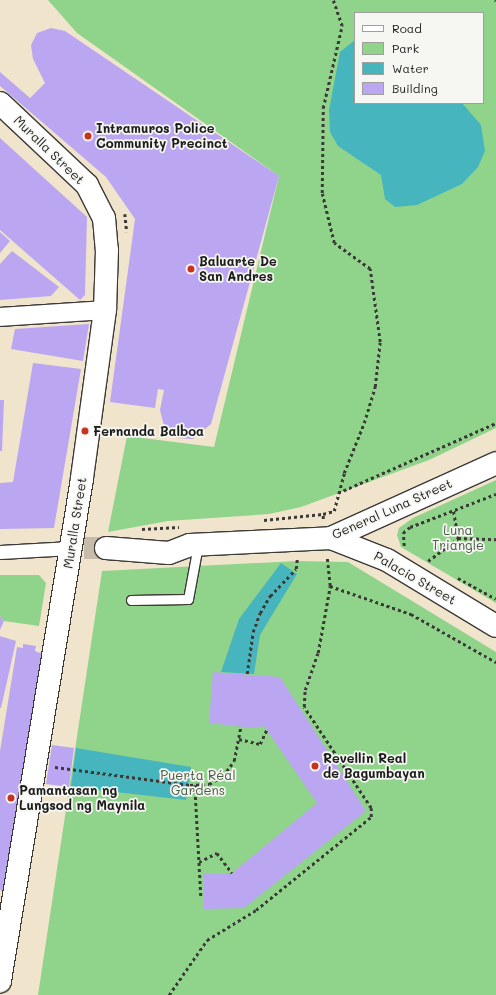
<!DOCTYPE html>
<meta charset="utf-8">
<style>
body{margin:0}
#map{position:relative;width:496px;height:995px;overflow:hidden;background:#f1e4cc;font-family:Mali,sans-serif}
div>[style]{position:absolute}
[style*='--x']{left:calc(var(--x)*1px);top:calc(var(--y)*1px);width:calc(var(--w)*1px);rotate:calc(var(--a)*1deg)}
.green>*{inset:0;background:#90d38b}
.water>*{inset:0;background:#46b5bd}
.building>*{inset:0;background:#bba6f1}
.tertiary-tunnel>*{height:22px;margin-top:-11px;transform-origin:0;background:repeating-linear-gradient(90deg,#c6bca9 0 22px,transparent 0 33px)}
.path>*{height:2.5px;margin-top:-1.25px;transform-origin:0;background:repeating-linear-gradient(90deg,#3c3a36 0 3px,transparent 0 6px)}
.roads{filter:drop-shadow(1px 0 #3c3a36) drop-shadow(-1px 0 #3c3a36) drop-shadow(0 1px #3c3a36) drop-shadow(0 -1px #3c3a36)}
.service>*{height:9px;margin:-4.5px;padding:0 4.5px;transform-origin:4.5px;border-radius:4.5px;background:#fff}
.pedestrian>*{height:13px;margin:-6.5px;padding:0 6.5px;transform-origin:6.5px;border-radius:6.5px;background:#fff}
.minor>*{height:18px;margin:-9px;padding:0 9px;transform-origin:9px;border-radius:9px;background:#fff}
.tertiary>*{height:22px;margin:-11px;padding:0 11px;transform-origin:11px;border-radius:11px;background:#fff}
.dots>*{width:11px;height:11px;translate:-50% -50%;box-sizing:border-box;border:2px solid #f6f6f2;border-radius:50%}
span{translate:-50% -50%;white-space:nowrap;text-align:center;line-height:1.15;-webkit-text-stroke:3.5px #f6f6f2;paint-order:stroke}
.poi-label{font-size:13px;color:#1c1c1c;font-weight:700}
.left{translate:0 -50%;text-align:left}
.street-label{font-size:13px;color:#1c1c1c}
.park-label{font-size:13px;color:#455c43}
.legend{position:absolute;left:354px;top:12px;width:130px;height:92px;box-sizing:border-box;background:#f6f6f2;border:1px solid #9f9f9c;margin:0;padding:5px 7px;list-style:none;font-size:12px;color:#1c1c1c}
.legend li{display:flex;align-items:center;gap:8px;height:20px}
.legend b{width:20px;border:1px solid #9f9f9c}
</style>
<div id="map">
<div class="green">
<div style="clip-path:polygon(evenodd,48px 0,496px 0,496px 428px,429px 460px,301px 507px,269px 514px,168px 521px,108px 532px,127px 436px,214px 447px,279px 176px,77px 33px,48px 0,355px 13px,483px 13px,483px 103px,355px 103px,355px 13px)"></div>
<div style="clip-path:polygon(496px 480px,496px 603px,401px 547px,397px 535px,399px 528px,413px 518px)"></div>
<div style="clip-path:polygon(297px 561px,348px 562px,496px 652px,496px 995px,38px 995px,102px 571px)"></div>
<div style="clip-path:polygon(0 575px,39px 575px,46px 583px,39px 626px,4px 621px,0 616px)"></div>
</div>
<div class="water">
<div style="clip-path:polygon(355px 40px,355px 103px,462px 103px,481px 125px,485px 151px,478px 167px,462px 184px,417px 205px,395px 207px,385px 199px,381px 175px,338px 146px,330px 132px,329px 110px,340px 52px)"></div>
<div style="clip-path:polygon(281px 563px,297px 574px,260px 635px,254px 674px,221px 672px,239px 619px)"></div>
<div style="clip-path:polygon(76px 748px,191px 767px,186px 800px,71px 787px)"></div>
</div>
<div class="building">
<div style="clip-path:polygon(51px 28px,65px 31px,279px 176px,211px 424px,193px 439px,177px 438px,164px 426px,160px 410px,164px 390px,158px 389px,155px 408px,110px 402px,135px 219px,106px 177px,0 86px,0 72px,30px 98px,45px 83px,33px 59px,31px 45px,37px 33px)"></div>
<div style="clip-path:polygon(0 138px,87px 217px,85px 295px,80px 300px,0 230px)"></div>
<div style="clip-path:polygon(0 232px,10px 241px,0 253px)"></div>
<div style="clip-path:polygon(12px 251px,59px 287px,51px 296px,0 300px,0 264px)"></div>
<div style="clip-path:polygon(89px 324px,83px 361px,11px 349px,15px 329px)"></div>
<div style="clip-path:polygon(33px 363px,81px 369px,54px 528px,0 529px,0 483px,13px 482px)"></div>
<div style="clip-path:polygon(0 400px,4px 400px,2px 451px,0 451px)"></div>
<div style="clip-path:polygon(0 616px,4px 621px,0 630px)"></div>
<div style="clip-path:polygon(0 636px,16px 641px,1px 708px,0 708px)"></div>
<div style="clip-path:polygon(23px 644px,36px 646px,35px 651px,45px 655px,43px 663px,40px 663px,41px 677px,37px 676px,39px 690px,35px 690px,38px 694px,37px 703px,33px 702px,36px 708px,34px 716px,31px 716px,32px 729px,29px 729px,28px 755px,25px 755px,26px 769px,23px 769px,21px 795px,3px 891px,0 890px,0 751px,17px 647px,23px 648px)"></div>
<div style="clip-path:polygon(213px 672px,280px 677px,366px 811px,244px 908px,204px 909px,204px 874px,232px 873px,317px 803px,264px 726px,253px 728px,209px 723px)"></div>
<div style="clip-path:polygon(52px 745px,74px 748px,69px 787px,46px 784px)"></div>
</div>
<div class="tertiary-tunnel">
<div style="--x:84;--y:548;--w:22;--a:0"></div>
</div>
<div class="path">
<div style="--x:495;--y:0;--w:1;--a:45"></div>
<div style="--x:125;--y:214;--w:18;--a:84"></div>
<div style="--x:338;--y:493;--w:173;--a:-23.9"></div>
<div style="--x:323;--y:519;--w:5;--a:-90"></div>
<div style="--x:323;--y:514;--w:11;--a:-15"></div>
<div style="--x:334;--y:511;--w:39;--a:-75"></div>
<div style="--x:344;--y:473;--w:54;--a:-68.2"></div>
<div style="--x:364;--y:423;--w:38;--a:-73"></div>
<div style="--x:375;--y:387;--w:45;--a:-83.7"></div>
<div style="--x:380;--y:342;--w:74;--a:-97.8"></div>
<div style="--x:370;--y:269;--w:44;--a:-144.2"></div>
<div style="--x:334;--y:243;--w:51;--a:-103.5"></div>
<div style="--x:322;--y:193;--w:85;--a:-89.3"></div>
<div style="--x:323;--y:108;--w:84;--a:-77"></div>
<div style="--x:342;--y:26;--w:28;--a:-109"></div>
<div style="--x:264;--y:520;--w:59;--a:-5.8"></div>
<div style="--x:142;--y:529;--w:37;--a:-3"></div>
<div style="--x:458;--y:538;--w:38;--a:2"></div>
<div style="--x:404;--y:546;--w:13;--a:-94"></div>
<div style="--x:403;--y:533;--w:9;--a:-41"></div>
<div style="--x:410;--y:527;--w:92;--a:-21"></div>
<div style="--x:428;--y:561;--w:38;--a:-37"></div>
<div style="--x:458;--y:538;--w:28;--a:-100"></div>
<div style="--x:458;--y:578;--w:43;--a:28.9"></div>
<div style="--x:330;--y:586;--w:86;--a:19.1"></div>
<div style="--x:411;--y:614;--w:98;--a:29.5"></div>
<div style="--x:247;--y:674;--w:42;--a:-81.9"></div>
<div style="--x:253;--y:632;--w:20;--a:-70"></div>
<div style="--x:260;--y:613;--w:20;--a:-60"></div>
<div style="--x:270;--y:596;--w:37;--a:-46"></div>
<div style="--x:296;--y:569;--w:10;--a:-84"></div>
<div style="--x:239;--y:739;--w:22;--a:13"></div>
<div style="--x:260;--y:744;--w:17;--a:-65"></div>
<div style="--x:55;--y:767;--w:136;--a:7.6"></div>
<div style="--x:190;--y:785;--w:19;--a:-3"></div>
<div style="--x:209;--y:784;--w:16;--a:-30"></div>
<div style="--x:223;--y:776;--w:19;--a:-54"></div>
<div style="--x:234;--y:761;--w:36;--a:-79"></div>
<div style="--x:195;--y:785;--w:112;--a:86.9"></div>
<div style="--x:199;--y:862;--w:20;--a:-27"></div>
<div style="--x:217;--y:853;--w:25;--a:53"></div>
<div style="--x:169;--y:995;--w:67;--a:-55.4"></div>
<div style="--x:207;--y:940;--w:57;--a:-31.5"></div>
<div style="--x:256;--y:910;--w:148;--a:-39"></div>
<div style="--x:371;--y:817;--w:9;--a:-90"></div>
<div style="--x:371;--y:808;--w:121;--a:-123.6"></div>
<div style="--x:304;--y:707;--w:17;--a:-87"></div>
<div style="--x:305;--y:690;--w:39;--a:-71"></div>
<div style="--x:318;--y:653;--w:68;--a:-79.8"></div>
<div style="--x:330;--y:586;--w:28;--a:-96"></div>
</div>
<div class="roads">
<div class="service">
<div style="--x:131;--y:600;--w:57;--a:-1"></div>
<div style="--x:188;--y:599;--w:55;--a:-79.5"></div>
</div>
<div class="pedestrian">
<div style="--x:0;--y:552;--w:71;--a:-3.2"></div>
</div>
<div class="minor">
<div style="--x:0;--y:317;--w:105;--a:-3.8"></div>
</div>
<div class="tertiary">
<div style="--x:0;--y:103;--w:120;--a:43.3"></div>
<div style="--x:87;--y:185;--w:37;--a:63"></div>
<div style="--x:104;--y:218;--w:32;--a:85"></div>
<div style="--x:107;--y:250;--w:60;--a:91.9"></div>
<div style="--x:105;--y:310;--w:171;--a:97.8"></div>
<div style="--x:82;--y:479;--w:509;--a:99.28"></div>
<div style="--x:331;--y:538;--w:60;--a:21.4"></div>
<div style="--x:387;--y:560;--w:127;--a:31.2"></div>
<div style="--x:106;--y:548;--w:63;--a:4.5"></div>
<div style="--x:169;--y:553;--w:22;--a:-21"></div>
<div style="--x:190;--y:545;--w:141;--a:-2.8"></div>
<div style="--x:331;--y:538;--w:181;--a:-24.4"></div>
</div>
</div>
<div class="dots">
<div style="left:88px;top:136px;background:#c8321e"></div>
<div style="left:191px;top:269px;background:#c8321e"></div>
<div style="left:85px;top:431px;background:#c8321e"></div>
<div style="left:315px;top:766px;background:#c8321e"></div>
<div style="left:11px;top:798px;background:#c8321e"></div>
</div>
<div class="poi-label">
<span class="left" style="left:96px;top:136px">Intramuros Police<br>Community Precinct</span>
<span class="left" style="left:199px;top:269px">Baluarte De<br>San Andres</span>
<span class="left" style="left:93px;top:431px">Fernanda Balboa</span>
<span class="left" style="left:323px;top:766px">Revellin Real<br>de Bagumbayan</span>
<span class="left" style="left:19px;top:798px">Pamantasan ng<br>Lungsod ng Maynila</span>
</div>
<div class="street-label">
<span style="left:49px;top:150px;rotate:44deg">Muralla Street</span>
<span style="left:392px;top:509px;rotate:-24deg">General Luna Street</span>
<span style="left:75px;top:523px;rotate:-81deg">Muralla Street</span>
<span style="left:415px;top:578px;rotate:30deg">Palacio Street</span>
</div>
<div class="park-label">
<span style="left:458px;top:538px">Luna<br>Triangle</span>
<span style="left:198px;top:783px">Puerta Réal<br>Gardens</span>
</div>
<ul class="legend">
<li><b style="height:5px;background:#fff"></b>Road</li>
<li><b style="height:11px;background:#90d38b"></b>Park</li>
<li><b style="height:11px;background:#46b5bd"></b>Water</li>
<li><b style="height:11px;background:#bba6f1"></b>Building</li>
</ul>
</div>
